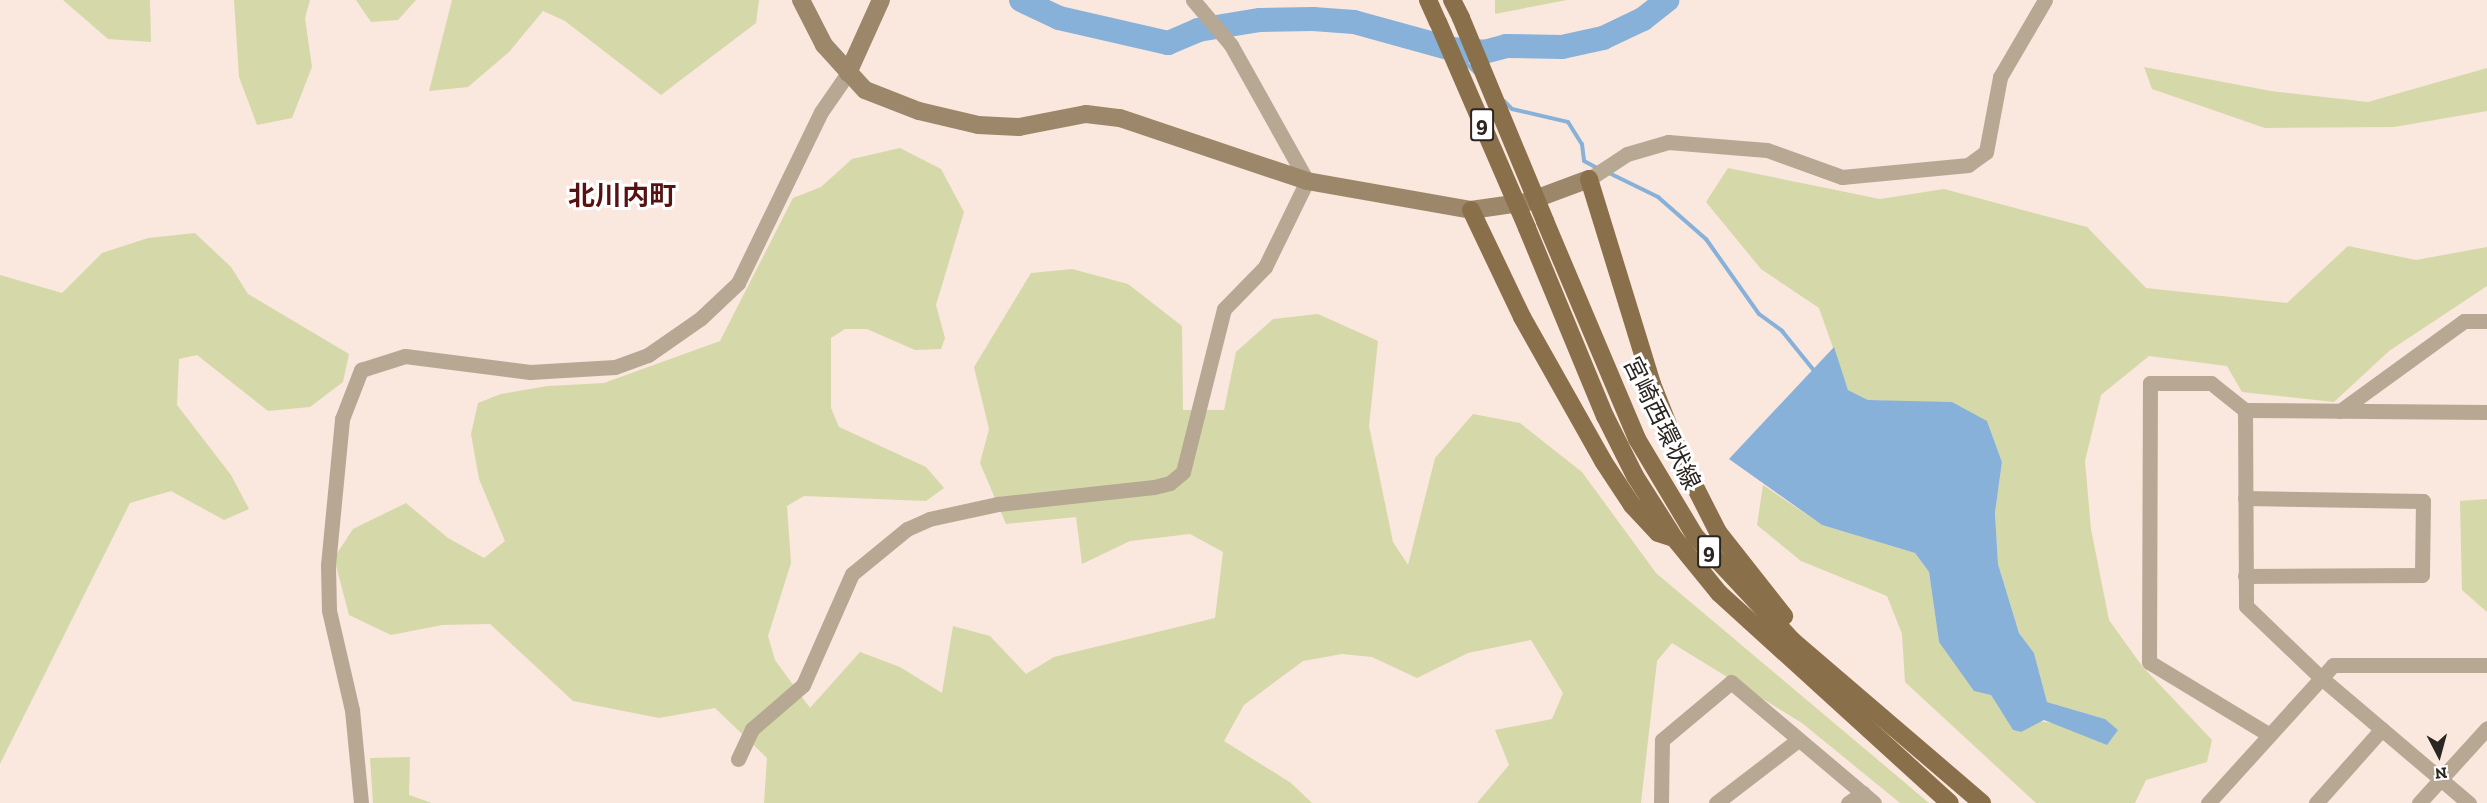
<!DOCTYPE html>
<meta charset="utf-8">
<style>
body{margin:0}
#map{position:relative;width:2487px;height:803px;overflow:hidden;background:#fae7dd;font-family:"Zilla Slab","Noto Sans JP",serif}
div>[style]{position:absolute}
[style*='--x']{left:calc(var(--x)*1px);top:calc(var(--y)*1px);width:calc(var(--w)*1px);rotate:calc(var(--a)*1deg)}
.green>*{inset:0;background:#d5d9a9}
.water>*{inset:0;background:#87b1d9}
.stream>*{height:4px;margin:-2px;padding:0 2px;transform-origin:2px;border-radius:2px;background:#87b1d9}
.river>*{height:24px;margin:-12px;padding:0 12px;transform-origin:12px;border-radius:12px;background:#87b1d9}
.street>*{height:15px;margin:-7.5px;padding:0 7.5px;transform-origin:7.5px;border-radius:7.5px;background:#b7a894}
.secondary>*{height:18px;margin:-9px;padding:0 9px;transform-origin:9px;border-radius:9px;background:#9d876a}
.primary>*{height:18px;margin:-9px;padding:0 9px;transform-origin:9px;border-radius:9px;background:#8a704a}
.primary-bridge>*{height:18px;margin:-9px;padding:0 9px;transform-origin:9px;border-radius:9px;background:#8a704a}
span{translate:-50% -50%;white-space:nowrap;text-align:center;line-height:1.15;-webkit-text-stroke:6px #fff;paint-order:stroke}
.shield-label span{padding:2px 4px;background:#fff;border:2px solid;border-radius:4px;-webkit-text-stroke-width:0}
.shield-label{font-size:22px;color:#2c2622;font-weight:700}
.street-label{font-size:24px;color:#2c2622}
.quarter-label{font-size:27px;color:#571311;font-weight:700}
.north{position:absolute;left:2409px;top:725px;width:60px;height:60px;-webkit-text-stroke:4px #fff;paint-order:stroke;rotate:174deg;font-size:16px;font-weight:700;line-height:24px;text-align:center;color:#2c2622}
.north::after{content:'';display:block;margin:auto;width:21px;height:27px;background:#2c2622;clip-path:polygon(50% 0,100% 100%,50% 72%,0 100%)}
</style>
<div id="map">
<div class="green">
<div style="clip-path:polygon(63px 0,150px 0,151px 42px,108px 39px)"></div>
<div style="clip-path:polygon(234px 0,310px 0,305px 18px,312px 67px,292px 118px,257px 125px,239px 77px)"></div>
<div style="clip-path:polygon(356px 0,416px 0,398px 20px,371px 22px)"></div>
<div style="clip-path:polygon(452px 0,759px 0,756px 23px,661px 95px,565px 21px,543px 11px,509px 52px,468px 87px,429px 91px)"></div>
<div style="clip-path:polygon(1495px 0,1567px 0,1495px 14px)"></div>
<div style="clip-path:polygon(2144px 67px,2271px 91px,2368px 102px,2487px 68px,2487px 111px,2394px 127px,2265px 128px,2152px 89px)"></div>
<div style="clip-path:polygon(900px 148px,941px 169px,964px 212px,936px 305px,945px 338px,941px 349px,915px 350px,867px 329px,845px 329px,831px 338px,831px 408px,839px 427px,926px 467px,944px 488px,926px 501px,804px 496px,787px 506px,791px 563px,768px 636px,775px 660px,810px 708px,860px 652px,900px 667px,942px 693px,953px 626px,990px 636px,1026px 674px,1054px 657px,1215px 618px,1223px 552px,1190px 534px,1130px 541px,1082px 564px,1076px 517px,1006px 524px,980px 463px,989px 429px,974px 367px,1031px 273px,1072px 269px,1128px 284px,1182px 326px,1183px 410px,1224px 410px,1236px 352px,1273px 319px,1318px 314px,1378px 341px,1369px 426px,1393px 542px,1408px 565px,1435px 458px,1473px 414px,1520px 423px,1582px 472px,1656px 573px,1929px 803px,1900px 803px,1802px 723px,1672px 643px,1657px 661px,1641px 803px,1477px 803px,1509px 765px,1495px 730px,1552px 719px,1563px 693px,1531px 640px,1468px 653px,1417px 678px,1372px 657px,1342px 654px,1303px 661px,1244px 705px,1224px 741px,1291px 783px,1312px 803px,764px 803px,767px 758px,715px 708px,659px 718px,573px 701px,490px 624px,442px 625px,391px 635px,349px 615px,334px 558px,353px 529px,406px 503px,448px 538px,484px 558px,505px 541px,479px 479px,471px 434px,478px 403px,501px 394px,548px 386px,604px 383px,720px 341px,793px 198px,821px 187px,852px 159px)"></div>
<div style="clip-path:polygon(1728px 168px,1880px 199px,1944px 189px,2087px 227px,2146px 288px,2287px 303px,2348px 246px,2416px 260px,2487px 247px,2487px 286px,2389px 351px,2334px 402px,2242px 392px,2227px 366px,2149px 356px,2101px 395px,2085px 461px,2091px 529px,2109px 620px,2142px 666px,2212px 740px,2207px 762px,2146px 780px,2135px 803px,2036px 803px,1905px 682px,1902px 634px,1887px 596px,1801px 561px,1757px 525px,1763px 485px,1822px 525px,1915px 553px,1929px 572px,1939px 642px,1991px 695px,2013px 730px,2021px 732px,2036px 721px,2062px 724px,2105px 719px,2047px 702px,2034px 653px,2019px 633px,1998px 564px,1995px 513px,2002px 462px,1987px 421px,1916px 402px,1868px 400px,1848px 390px,1819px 308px,1761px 269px,1706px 202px)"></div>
<div style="clip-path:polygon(195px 233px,231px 267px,248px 294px,349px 354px,343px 382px,310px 407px,268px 411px,197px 355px,179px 359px,177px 405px,231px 475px,249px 509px,224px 520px,171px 491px,130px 503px,0 764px,0 275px,62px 293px,102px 253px,148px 238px)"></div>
<div style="clip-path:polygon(2487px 499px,2487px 612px,2462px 590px,2460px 501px)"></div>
<div style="clip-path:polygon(410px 757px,409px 795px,432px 803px,373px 803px,370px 758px)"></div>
</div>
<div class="water">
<div style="clip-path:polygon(1834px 347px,1848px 390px,1868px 400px,1952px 402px,1987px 421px,2002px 462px,1995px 513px,1998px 564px,2019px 633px,2034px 653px,2047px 702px,2105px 719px,2118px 730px,2107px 745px,2044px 720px,2021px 732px,2013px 730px,1991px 695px,1974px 691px,1939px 642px,1929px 572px,1915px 553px,1822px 525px,1729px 459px)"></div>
</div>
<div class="stream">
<div style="--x:1463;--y:60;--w:17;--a:45"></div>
<div style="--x:1504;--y:101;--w:11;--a:45"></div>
<div style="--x:1512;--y:109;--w:57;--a:13.1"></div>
<div style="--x:1568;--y:122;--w:26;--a:58"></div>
<div style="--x:1582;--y:144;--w:17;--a:83"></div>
<div style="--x:1584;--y:161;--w:15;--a:28"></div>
<div style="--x:1607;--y:172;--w:57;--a:26.1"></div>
<div style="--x:1658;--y:197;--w:64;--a:41.2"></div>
<div style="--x:1706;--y:239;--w:92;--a:54.8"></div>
<div style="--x:1759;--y:314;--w:29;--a:36"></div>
<div style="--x:1782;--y:331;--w:54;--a:51"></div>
</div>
<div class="river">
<div style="--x:1021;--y:0;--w:42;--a:25.3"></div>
<div style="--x:1059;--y:18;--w:112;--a:12.9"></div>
<div style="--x:1168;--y:43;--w:33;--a:-23"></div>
<div style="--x:1198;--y:30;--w:63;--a:-9.2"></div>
<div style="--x:1260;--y:20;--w:53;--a:-1.1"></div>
<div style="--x:1313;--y:19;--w:41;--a:4.2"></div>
<div style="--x:1354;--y:22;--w:102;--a:15.4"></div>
<div style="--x:1452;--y:49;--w:32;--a:5"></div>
<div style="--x:1484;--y:52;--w:23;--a:-15"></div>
<div style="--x:1506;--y:46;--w:56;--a:1"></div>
<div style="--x:1562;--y:47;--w:42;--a:-12.4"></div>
<div style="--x:1603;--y:38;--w:44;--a:-25.4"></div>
<div style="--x:1643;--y:19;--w:31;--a:-38"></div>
</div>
<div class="street">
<div style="--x:1589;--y:179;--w:45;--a:-33.3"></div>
<div style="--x:1627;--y:154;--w:43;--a:-16.3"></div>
<div style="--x:1668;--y:142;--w:99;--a:4.6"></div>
<div style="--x:1767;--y:150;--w:80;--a:19.8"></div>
<div style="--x:1842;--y:177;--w:127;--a:-5.4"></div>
<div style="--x:1968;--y:165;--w:22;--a:-36"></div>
<div style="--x:1986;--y:152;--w:76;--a:-79.4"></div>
<div style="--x:2000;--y:77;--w:89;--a:-59.7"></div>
<div style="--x:2245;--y:410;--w:196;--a:89.7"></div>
<div style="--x:2246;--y:606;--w:101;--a:43.8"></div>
<div style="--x:2319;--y:676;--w:197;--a:40.3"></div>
<div style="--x:2340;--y:411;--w:153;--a:-36"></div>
<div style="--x:2464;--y:321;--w:23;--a:0"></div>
<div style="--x:2245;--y:498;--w:178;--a:1"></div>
<div style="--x:2423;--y:501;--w:74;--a:90.8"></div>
<div style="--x:2422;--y:575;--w:177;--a:179.7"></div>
<div style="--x:2268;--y:734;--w:139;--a:-148.8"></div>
<div style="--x:2149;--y:662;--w:279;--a:-89.8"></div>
<div style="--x:2150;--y:383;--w:61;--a:0"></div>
<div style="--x:2211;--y:383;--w:43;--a:38.5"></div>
<div style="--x:2245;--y:410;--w:242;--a:0.5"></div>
<div style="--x:738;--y:759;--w:33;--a:-65"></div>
<div style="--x:752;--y:729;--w:67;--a:-40.8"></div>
<div style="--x:803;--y:685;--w:121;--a:-66.2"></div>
<div style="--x:852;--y:574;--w:71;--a:-39.3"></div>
<div style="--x:907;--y:529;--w:24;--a:-24"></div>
<div style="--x:929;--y:519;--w:71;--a:-12.3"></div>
<div style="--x:998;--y:504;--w:157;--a:-6.2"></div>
<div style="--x:1154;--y:487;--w:16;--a:-14"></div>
<div style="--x:1170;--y:483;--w:17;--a:-40"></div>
<div style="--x:1183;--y:472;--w:168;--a:-75.9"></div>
<div style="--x:1224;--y:309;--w:59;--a:-45.7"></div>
<div style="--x:1265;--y:267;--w:96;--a:-64"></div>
<div style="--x:1307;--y:181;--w:156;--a:-119.2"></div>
<div style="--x:1231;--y:45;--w:59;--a:-130.2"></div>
<div style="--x:361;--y:803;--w:93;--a:-95.5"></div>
<div style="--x:352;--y:710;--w:103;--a:-103"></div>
<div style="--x:329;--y:610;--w:45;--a:-91.3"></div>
<div style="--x:328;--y:565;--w:147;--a:-84.5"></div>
<div style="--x:342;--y:419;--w:53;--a:-68.8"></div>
<div style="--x:361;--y:370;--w:46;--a:-17.7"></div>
<div style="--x:405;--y:356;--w:126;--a:7.3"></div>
<div style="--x:530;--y:372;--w:85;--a:-3.4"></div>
<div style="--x:615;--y:367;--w:35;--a:-20"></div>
<div style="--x:648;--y:355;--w:65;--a:-34.9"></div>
<div style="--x:701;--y:318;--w:51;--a:-43.4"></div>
<div style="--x:738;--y:283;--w:190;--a:-64.1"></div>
<div style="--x:821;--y:112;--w:47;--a:-55.3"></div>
<div style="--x:1661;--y:803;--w:63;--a:-89.1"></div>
<div style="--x:1662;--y:740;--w:90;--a:-40"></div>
<div style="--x:1731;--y:682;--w:187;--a:40.2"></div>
<div style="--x:1716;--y:803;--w:103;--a:-37.5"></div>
<div style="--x:1848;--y:803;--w:18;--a:-34"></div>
<div style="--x:2208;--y:803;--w:186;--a:-47.8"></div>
<div style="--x:2333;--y:665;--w:154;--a:0"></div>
<div style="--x:2316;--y:803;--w:99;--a:-48.3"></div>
<div style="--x:2419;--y:803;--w:101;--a:-47.8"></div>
</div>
<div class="secondary">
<div style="--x:801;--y:0;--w:51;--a:62.9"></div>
<div style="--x:824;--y:45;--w:61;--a:47.7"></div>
<div style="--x:865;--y:90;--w:58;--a:21.3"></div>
<div style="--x:919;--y:111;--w:61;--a:13.3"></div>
<div style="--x:978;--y:125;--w:41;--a:2.8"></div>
<div style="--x:1019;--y:127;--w:68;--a:-11"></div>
<div style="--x:1086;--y:114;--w:34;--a:7"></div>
<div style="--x:1120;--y:118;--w:197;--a:18.6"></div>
<div style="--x:1307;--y:181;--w:167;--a:10"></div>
<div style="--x:1471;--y:210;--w:57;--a:-8.1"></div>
<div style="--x:1527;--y:202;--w:66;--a:-20.4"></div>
<div style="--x:848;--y:73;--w:80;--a:-65.7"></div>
</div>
<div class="primary">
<div style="--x:1428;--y:0;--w:24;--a:66"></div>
<div style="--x:1452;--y:0;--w:20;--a:63"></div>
<div style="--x:1589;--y:179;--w:214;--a:72.9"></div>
<div style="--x:1652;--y:384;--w:87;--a:68.4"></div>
<div style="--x:1684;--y:465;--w:75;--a:63.1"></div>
<div style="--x:1718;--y:532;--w:107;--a:51.8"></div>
<div style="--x:1471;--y:210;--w:119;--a:64.5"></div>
<div style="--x:1522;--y:317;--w:165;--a:60.6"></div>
<div style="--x:1603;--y:461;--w:53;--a:56.6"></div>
<div style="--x:1632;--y:505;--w:38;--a:47"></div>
<div style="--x:1658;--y:533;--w:13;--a:18"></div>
<div style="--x:1545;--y:221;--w:237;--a:67.1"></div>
<div style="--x:1637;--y:439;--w:113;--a:59.1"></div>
<div style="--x:1695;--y:536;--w:144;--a:47"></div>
<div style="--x:1793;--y:641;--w:249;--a:40.6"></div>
<div style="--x:1527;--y:228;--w:204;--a:67.5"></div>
<div style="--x:1605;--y:416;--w:67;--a:63.4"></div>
<div style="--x:1635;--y:476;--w:75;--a:57.6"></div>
<div style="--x:1675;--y:539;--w:70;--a:50.8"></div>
<div style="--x:1719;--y:593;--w:312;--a:42.3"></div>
</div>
<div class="primary-bridge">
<div style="--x:1461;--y:18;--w:220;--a:67.5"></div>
<div style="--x:1438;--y:22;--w:224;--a:66.6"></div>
</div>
<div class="shield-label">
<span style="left:1482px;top:125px">9</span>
<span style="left:1709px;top:552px">9</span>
</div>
<div class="street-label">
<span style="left:1662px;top:423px;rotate:64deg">宮崎西環状線</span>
</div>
<div class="quarter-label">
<span style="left:622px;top:197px">北川内町</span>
</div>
<div class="north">N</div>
</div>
